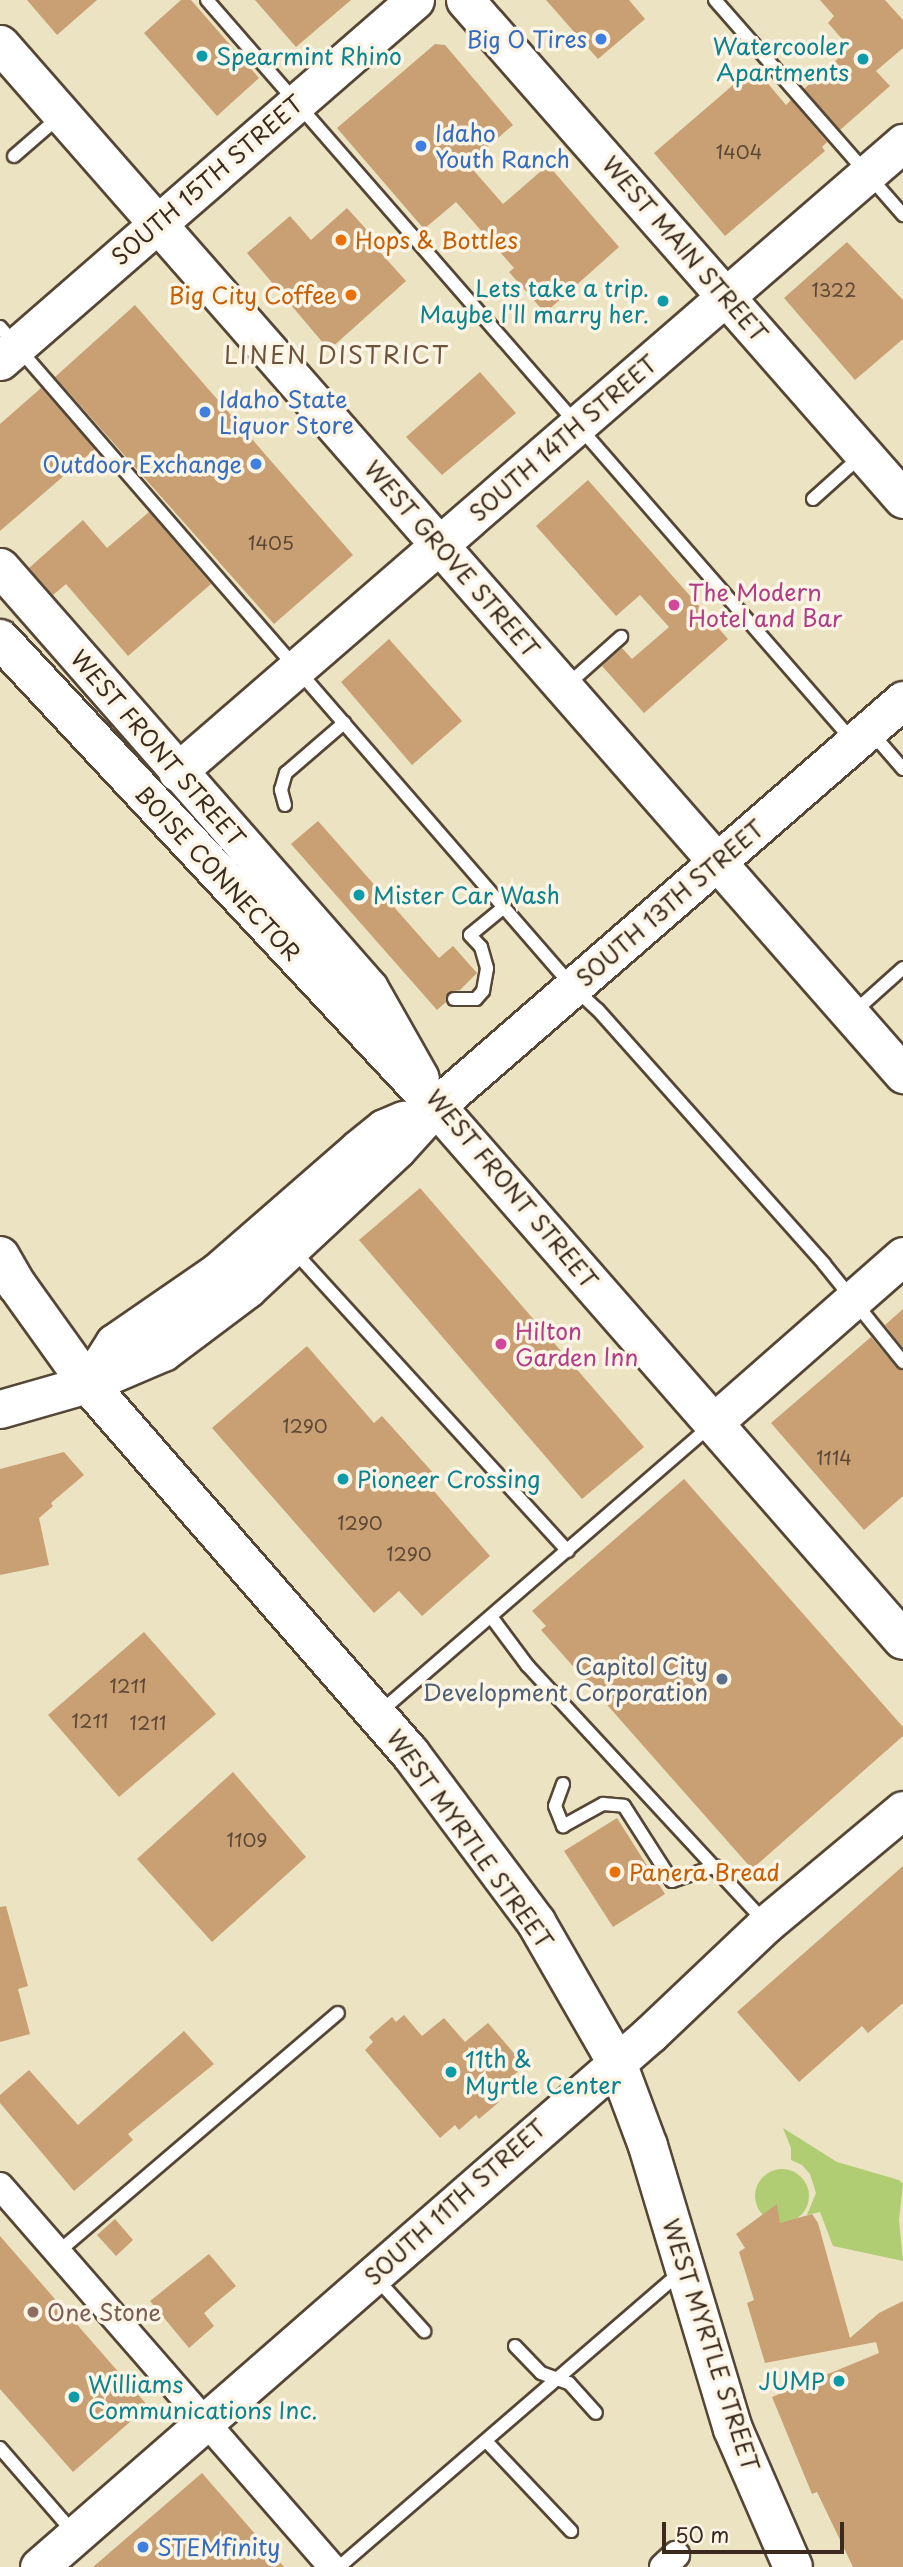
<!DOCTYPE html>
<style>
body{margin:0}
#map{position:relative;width:903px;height:2567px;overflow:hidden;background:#ebe3c1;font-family:"Playpen Sans",sans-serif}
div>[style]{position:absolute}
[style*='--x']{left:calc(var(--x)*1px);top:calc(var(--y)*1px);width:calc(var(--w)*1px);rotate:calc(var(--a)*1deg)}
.green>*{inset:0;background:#b0cd74}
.round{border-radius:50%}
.building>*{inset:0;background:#c9a074}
.roads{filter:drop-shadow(2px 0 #554636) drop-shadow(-2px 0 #554636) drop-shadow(0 2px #554636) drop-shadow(0 -2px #554636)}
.lane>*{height:12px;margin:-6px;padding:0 6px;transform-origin:6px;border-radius:6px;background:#fff}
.street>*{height:26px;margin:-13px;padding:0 13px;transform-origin:13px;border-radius:13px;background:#fff}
.secondary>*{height:37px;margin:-18.5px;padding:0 18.5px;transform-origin:18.5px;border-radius:18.5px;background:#fff}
.primary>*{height:38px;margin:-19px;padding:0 19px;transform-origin:19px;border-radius:19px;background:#fff}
.highway>*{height:38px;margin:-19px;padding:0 19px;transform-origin:19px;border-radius:19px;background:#fff}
.dots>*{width:19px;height:19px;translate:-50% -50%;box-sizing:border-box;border:4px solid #fcf5e5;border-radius:50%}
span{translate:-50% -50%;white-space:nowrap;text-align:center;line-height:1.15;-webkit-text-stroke:7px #fcf5e5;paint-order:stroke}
.number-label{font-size:19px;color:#5e4834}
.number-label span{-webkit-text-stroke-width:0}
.shop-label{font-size:23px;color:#366cbe}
.right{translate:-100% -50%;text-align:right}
.left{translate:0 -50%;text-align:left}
.culture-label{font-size:23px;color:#0d838f}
.street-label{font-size:23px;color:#3b2a1e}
.food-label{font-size:23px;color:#c56008}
.hotel-label{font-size:23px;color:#b23c85}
.service-label{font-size:23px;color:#4e5e75}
.education-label{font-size:23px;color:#785e54}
.neighbourhood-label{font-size:24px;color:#6d533c;letter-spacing:2px}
.scale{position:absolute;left:662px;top:2522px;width:182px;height:32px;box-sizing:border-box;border:4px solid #3b2a1e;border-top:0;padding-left:9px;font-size:21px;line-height:24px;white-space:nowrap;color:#3b2a1e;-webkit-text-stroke:5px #fcf5e5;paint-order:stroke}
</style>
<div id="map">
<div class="green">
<div style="clip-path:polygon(783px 2128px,837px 2162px,899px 2180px,903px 2184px,899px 2220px,903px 2261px,833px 2246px,820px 2212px,807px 2215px,816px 2193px,810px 2174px,802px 2165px,791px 2160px,791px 2148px)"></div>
<div class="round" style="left:755px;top:2169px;width:54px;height:54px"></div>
</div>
<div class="building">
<div style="clip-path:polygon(27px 0,97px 0,57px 35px)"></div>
<div style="clip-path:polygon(181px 0,191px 0,259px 78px,217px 116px,144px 33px)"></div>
<div style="clip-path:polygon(255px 0,351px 0,296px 47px)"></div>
<div style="clip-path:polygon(546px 0,629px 0,645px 19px,598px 59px)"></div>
<div style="clip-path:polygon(820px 0,885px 0,903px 20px,903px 48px,876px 71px,890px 86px,840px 130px,804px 89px,850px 48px,828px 23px,834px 16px)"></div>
<div style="clip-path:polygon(435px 44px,445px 45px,513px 125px,468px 164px,503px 204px,548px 165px,619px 247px,545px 313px,509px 272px,514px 268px,456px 202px,424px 229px,337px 128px)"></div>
<div style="clip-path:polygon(754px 67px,786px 105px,791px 100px,827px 142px,822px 147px,825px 151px,725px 236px,654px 153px)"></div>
<div style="clip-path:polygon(347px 208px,375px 239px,372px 243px,406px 281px,329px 350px,247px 253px,290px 216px,311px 240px)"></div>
<div style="clip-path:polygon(847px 242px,903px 300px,903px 339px,855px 380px,784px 298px)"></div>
<div style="clip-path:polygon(135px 305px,353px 555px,274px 624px,55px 377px)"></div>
<div style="clip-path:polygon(480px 372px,516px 413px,442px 475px,406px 437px)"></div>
<div style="clip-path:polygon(41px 388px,95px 449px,0 531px,0 424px)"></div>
<div style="clip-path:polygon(588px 480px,728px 639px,644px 713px,602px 666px,622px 648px,632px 659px,669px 627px,640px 595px,616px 616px,536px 526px)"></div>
<div style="clip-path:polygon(149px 512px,211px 584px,128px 656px,66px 584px,53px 595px,29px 568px,83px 520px,107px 548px)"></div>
<div style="clip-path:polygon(389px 639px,462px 721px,412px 765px,341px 682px)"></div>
<div style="clip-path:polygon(318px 821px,439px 958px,453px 946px,477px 973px,460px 990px,449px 992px,446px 1002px,437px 1010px,291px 844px)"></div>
<div style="clip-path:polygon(420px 1188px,644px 1447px,582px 1499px,359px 1240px)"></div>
<div style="clip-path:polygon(903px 1309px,903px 1348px,885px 1325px)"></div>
<div style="clip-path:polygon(871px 1337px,896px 1367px,903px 1371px,903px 1496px,864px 1530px,771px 1423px)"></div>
<div style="clip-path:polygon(307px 1346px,374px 1423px,382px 1416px,435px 1475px,426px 1482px,490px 1556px,422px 1616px,399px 1591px,374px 1613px,212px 1428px)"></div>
<div style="clip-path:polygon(64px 1452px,84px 1475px,51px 1503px,53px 1506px,39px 1518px,49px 1565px,0 1575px,0 1469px)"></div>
<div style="clip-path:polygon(684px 1479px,903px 1727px,903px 1736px,752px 1869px,541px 1630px,546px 1626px,532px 1611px)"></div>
<div style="clip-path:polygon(144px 1632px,216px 1714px,119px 1797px,48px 1715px)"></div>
<div style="clip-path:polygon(233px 1772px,306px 1857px,212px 1942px,137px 1859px)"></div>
<div style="clip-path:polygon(617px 1818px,665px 1894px,613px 1927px,564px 1851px)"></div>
<div style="clip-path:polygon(903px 1866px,903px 2003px,868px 2033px,862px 2026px,799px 2082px,737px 2012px)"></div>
<div style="clip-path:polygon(6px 1906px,28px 1986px,18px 1989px,30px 2034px,0 2042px,0 1907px)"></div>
<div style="clip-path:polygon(404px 2015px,422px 2036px,444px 2018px,465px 2042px,488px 2023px,525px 2066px,510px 2078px,514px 2083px,496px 2098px,499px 2102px,479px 2119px,476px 2115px,459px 2130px,455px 2125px,440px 2138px,365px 2050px,373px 2042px,369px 2037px,392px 2017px,396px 2022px)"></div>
<div style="clip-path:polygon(184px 2031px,214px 2064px,128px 2134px,133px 2140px,74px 2191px,0 2103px,0 2095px,29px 2070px,78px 2125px)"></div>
<div style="clip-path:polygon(777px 2204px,780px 2223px,812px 2214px,818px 2223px,850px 2338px,879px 2313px,903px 2301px,903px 2567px,853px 2567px,817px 2492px,812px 2494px,772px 2397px,879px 2353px,876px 2342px,765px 2363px,747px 2303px,754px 2300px,739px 2252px,745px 2248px,736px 2234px)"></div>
<div style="clip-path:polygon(115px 2219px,133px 2240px,116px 2256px,97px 2235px)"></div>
<div style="clip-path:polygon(0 2236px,148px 2406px,73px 2472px,0 2389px)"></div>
<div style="clip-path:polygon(209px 2254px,236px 2286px,204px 2313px,214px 2326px,189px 2348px,150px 2301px)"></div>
<div style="clip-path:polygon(202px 2473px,284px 2567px,93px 2567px)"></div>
</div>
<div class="roads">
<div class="lane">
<div style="--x:207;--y:0;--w:983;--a:48.92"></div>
<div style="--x:715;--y:0;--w:286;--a:48.8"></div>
<div style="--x:14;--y:156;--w:60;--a:-40.9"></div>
<div style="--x:0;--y:327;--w:874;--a:49.04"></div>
<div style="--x:573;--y:987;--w:34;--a:43"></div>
<div style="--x:598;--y:1010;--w:340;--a:48.3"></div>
<div style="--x:824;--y:1264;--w:126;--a:51.1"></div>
<div style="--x:813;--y:499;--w:66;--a:-41.9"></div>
<div style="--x:566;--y:686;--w:74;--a:-41.7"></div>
<div style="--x:871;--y:732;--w:49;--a:49.1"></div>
<div style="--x:285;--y:805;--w:16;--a:-105"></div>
<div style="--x:281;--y:790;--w:18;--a:-74"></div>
<div style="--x:286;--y:773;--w:77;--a:-40.8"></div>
<div style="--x:454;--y:999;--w:22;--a:0"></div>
<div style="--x:476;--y:999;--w:11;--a:-49"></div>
<div style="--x:483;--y:991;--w:23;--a:-80"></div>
<div style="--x:487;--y:968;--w:22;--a:-106"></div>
<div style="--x:481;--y:947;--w:16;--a:-133"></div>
<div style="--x:470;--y:935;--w:44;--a:-39.5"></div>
<div style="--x:854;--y:1012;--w:66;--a:-41.9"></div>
<div style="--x:292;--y:1249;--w:409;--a:47.6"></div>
<div style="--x:492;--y:1618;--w:59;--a:53.3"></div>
<div style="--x:527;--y:1665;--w:349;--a:47.2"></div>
<div style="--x:380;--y:1712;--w:437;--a:-40.9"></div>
<div style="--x:563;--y:1784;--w:23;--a:110"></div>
<div style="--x:555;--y:1806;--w:22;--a:68"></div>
<div style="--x:563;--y:1826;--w:46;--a:-28.8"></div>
<div style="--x:603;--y:1804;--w:21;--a:5"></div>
<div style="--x:624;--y:1806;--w:89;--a:57.4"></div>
<div style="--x:672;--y:1881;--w:46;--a:-18.8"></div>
<div style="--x:58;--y:2252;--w:368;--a:-40.5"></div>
<div style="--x:376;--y:2278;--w:72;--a:47.8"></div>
<div style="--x:515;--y:2346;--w:37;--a:46"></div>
<div style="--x:541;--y:2373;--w:30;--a:20"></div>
<div style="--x:569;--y:2383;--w:40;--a:48"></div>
<div style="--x:486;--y:2441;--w:124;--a:46.6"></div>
<div style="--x:0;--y:2448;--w:111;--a:49"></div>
<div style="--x:339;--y:2567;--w:452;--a:-40.8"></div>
</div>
<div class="street">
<div style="--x:0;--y:2186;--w:505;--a:48.93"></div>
<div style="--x:663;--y:2567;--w:18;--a:-43"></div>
</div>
<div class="secondary">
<div style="--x:465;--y:0;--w:664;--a:48.72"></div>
<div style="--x:0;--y:44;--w:1370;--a:48.76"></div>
<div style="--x:0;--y:361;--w:550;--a:-41.02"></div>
<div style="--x:0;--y:567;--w:560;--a:48.77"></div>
<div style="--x:369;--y:988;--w:103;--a:60.5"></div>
<div style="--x:177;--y:772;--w:961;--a:-40.91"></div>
<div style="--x:88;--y:1384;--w:49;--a:-57.6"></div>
<div style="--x:114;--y:1343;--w:125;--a:-34.6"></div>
<div style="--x:217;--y:1272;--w:187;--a:-41.1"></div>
<div style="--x:358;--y:1149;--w:33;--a:-39"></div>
<div style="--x:384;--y:1128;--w:21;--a:-23"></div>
<div style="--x:0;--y:1409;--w:91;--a:-15.9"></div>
<div style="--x:88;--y:1384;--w:82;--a:-23.1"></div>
<div style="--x:163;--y:1352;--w:105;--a:-36.9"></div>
<div style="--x:247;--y:1289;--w:205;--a:-43"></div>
<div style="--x:397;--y:1149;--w:58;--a:-47.8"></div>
<div style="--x:436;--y:1106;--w:619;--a:-41"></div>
<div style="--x:713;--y:1423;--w:253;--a:-41.3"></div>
<div style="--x:39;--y:2567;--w:811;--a:-41.1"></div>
<div style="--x:650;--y:2034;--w:160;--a:-43.5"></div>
<div style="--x:766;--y:1924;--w:178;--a:-39.8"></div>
</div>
<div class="primary">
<div style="--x:436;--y:1106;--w:709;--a:48.83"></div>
<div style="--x:88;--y:1384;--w:490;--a:48.9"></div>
<div style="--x:410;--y:1753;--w:211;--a:53.3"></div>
<div style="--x:536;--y:1922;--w:163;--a:60.1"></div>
<div style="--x:617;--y:2063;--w:89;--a:69.5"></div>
<div style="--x:648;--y:2146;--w:295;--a:73.3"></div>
<div style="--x:733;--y:2429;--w:150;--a:66.5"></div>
</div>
<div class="highway">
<div style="--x:0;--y:639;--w:639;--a:46.97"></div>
<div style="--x:0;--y:1256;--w:34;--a:60"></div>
<div style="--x:17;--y:1285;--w:122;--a:54.4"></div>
</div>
</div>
<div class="dots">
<div style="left:601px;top:39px;background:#3f7fe0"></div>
<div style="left:202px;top:56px;background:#0f9aa8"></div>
<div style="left:863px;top:59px;background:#0f9aa8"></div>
<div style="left:421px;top:146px;background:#3f7fe0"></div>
<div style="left:341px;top:240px;background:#e8710a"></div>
<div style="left:351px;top:295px;background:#e8710a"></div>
<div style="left:663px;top:301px;background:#0f9aa8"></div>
<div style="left:205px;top:412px;background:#3f7fe0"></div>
<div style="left:256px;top:464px;background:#3f7fe0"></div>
<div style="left:674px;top:605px;background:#d1479c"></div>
<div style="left:359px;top:895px;background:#0f9aa8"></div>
<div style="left:501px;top:1344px;background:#d1479c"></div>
<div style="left:343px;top:1479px;background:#0f9aa8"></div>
<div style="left:722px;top:1679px;background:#5c6f8a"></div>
<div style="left:615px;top:1872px;background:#e8710a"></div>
<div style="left:451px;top:2072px;background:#0f9aa8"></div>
<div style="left:33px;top:2312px;background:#8d6e63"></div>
<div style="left:839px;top:2381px;background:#0f9aa8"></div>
<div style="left:74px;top:2397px;background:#0f9aa8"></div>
<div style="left:143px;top:2547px;background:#3f7fe0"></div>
</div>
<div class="number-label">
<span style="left:739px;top:152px">1404</span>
<span style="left:834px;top:290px">1322</span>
<span style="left:271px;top:543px">1405</span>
<span style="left:305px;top:1426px">1290</span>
<span style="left:834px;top:1458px">1114</span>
<span style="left:360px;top:1523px">1290</span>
<span style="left:409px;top:1554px">1290</span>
<span style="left:128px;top:1686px">1211</span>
<span style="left:90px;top:1721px">1211</span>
<span style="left:148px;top:1723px">1211</span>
<span style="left:247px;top:1840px">1109</span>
</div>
<div class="shop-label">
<span class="right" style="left:587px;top:39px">Big O Tires</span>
<span class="left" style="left:435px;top:146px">Idaho<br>Youth Ranch</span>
<span class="left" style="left:219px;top:412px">Idaho State<br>Liquor Store</span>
<span class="right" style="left:242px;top:464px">Outdoor Exchange</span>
<span class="left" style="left:157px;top:2547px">STEMfinity</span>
</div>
<div class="culture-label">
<span class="right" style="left:849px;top:59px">Watercooler<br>Apartments</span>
<span class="left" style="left:216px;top:56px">Spearmint Rhino</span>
<span class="right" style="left:649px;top:301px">Lets take a trip.<br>Maybe I'll marry her.</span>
<span class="left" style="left:373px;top:895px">Mister Car Wash</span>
<span class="left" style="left:357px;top:1479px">Pioneer Crossing</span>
<span class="left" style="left:465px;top:2072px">11th &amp;<br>Myrtle Center</span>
<span class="right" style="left:825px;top:2381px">JUMP</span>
<span class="left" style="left:88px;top:2397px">Williams<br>Communications Inc.</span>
</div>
<div class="street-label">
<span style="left:207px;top:180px;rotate:-41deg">SOUTH 15TH STREET</span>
<span style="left:685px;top:249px;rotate:49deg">WEST MAIN STREET</span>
<span style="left:563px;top:438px;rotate:-41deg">SOUTH 14TH STREET</span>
<span style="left:452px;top:559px;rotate:49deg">WEST GROVE STREET</span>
<span style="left:158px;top:748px;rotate:49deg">WEST FRONT STREET</span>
<span style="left:218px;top:873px;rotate:47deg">BOISE CONNECTOR</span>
<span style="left:670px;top:903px;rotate:-41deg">SOUTH 13TH STREET</span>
<span style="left:512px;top:1189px;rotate:50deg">WEST FRONT STREET</span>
<span style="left:470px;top:1839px;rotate:54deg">WEST MYRTLE STREET</span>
<span style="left:455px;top:2202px;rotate:-42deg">SOUTH 11TH STREET</span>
<span style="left:711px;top:2345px;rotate:72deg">WEST MYRTLE STREET</span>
</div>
<div class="food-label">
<span class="left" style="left:355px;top:240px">Hops &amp; Bottles</span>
<span class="right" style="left:337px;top:295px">Big City Coffee</span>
<span class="left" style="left:629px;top:1872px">Panera Bread</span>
</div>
<div class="hotel-label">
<span class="left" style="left:688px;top:605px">The Modern<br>Hotel and Bar</span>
<span class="left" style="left:515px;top:1344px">Hilton<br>Garden Inn</span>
</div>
<div class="service-label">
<span class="right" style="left:708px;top:1679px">Capitol City<br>Development Corporation</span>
</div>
<div class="education-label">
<span class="left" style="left:47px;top:2312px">One Stone</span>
</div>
<div class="neighbourhood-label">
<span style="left:337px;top:355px">LINEN DISTRICT</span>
</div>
<div class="scale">50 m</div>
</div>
